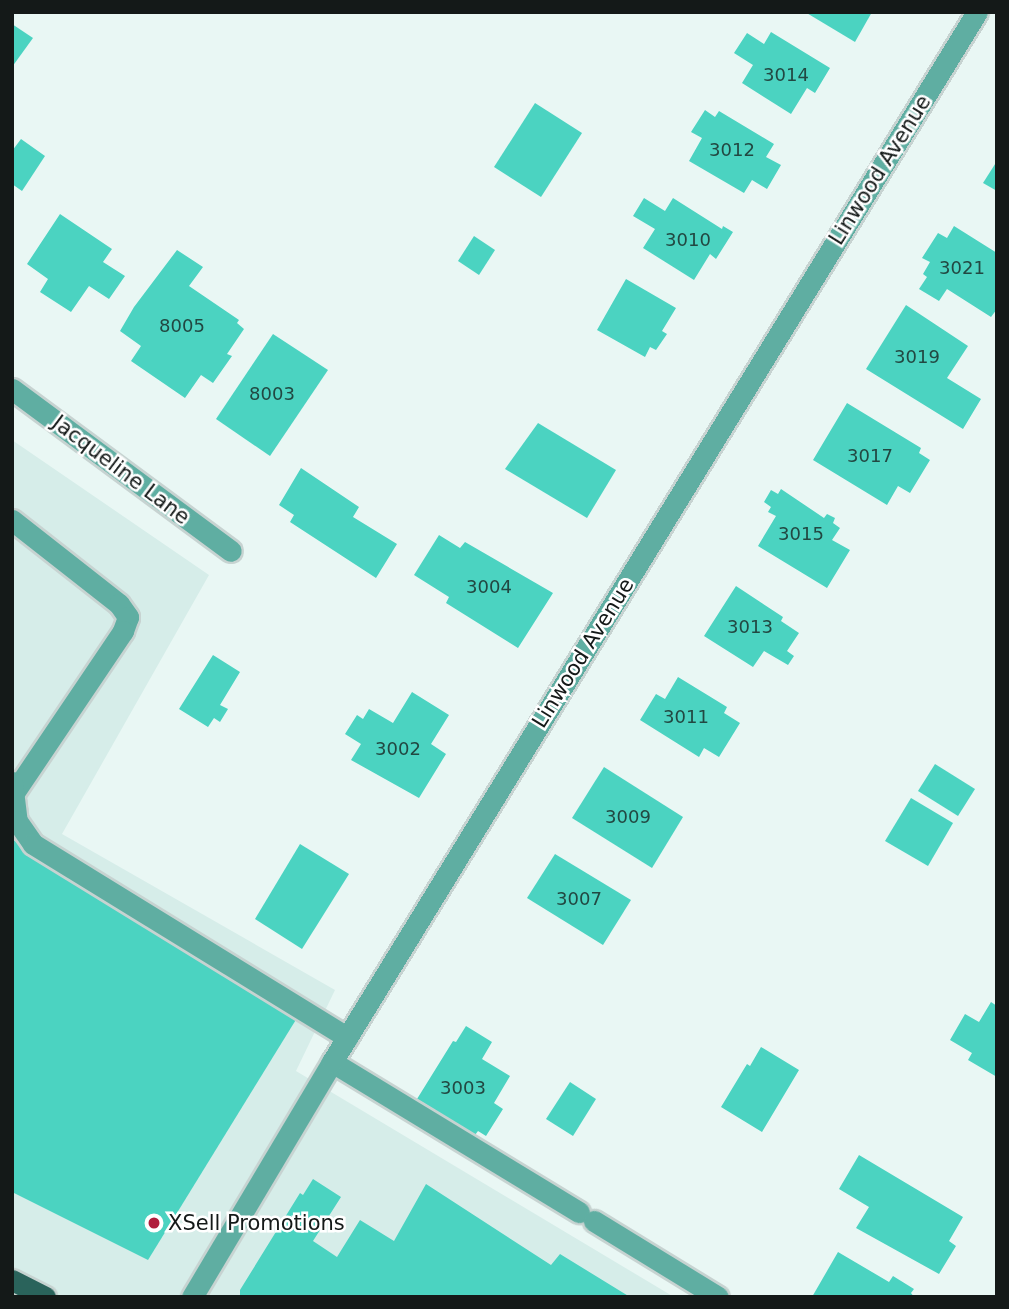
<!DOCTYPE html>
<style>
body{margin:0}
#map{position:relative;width:1009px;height:1309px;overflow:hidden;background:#e9f7f4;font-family:"DejaVu Sans",sans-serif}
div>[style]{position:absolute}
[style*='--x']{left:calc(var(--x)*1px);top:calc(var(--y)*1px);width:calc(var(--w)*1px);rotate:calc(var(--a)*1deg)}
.built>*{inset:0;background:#d6ede9}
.building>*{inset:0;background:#4bd3c1}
.roads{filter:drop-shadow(2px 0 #c7d3d1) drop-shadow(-2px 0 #c7d3d1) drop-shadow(0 2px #c7d3d1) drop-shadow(0 -2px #c7d3d1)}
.minor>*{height:21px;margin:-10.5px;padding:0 10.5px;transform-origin:10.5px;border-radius:10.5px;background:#5faea2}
.major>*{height:21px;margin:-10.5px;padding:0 10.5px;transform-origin:10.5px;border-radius:10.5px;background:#2a635b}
.dots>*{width:19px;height:19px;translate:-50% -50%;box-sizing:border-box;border:4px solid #fff;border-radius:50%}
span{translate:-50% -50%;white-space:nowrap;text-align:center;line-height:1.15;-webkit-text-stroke:5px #fff;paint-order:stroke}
.number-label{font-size:18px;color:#224842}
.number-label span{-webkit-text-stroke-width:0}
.street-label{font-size:21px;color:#141918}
.poi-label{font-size:21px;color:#141918}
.left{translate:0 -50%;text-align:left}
.frame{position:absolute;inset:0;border:14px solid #141918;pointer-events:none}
</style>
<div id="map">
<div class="built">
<div style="clip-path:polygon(12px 440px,209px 575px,62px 834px,335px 990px,296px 1071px,674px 1297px,12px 1297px)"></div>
</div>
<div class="building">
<div style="clip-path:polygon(805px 12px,872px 12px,855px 42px)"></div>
<div style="clip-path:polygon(12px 24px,33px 38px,12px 67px)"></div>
<div style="clip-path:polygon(771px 32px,830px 68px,815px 93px,807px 88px,791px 114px,742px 83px,753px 65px,734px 53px,747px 33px,764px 44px)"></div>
<div style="clip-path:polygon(535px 103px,582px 133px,541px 197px,494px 167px)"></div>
<div style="clip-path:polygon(705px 110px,715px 117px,719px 111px,774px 144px,766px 157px,781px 165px,767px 189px,752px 180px,744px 193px,689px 161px,702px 138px,691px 132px)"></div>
<div style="clip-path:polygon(21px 139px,45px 156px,22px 191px,12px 184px,12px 151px)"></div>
<div style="clip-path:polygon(997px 161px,997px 191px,983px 183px)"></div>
<div style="clip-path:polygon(644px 198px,665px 211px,673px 198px,722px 229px,723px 226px,733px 232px,716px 259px,710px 254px,694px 280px,643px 248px,655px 229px,633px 216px)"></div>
<div style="clip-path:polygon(60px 214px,112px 249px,103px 262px,125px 276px,109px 299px,89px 286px,71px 312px,40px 292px,48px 279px,27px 264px)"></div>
<div style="clip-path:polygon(954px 226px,997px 253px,997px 309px,991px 317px,947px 289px,939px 301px,919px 289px,927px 277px,923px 274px,930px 262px,922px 258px,938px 233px,947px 238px)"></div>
<div style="clip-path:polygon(474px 236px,495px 250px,479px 275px,458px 261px)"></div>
<div style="clip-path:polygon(177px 250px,203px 267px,189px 286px,239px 320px,237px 323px,244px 329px,227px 354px,232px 356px,213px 383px,201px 375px,185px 398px,131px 361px,141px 346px,120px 331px,134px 307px)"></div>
<div style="clip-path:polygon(626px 279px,676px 308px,662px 331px,667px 334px,656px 350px,650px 347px,645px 357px,597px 330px)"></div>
<div style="clip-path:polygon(906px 305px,968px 346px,947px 378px,981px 399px,963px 429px,866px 369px)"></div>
<div style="clip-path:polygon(273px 334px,328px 370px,270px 456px,216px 419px)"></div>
<div style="clip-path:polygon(847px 403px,921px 448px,919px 453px,930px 460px,910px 493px,898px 486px,887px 505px,813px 460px)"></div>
<div style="clip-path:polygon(538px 423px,616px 470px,587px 518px,505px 469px)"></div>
<div style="clip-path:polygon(301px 468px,359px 507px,353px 517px,397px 544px,376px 578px,290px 522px,294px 515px,279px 505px)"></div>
<div style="clip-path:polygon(781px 489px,824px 518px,827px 514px,835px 518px,833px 523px,840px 528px,832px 540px,850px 550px,827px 588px,758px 546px,776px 516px,768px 512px,771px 507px,764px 502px,771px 490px,778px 494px)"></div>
<div style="clip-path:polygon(439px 535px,460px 548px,465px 542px,553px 593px,518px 648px,446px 603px,449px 597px,414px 575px)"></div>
<div style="clip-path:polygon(736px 586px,783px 617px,781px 621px,799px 633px,787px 651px,794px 656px,788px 665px,764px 651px,753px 667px,704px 636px)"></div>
<div style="clip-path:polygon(213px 655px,240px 672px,220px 705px,228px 709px,220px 722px,214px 718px,208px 727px,179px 709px)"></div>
<div style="clip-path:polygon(678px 677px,727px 707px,724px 713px,740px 723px,719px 757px,704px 748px,699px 757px,640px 720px,656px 694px,665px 699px)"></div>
<div style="clip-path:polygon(412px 692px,449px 715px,431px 744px,446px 754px,419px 798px,351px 760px,361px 744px,345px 734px,357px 715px,363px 719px,369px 709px,393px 723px)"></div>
<div style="clip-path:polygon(935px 764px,975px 789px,958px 816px,918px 791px)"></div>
<div style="clip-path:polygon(604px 767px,683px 817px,652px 868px,572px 818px)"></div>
<div style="clip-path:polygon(911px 798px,953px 823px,928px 866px,885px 841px)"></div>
<div style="clip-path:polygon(12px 839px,297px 1018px,148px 1260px,12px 1192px)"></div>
<div style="clip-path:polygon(300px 844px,349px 874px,302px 949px,255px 919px)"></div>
<div style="clip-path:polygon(555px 854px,631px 900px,603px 945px,527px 898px)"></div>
<div style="clip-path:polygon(991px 1002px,997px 1006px,997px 1077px,968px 1060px,972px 1053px,950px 1040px,965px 1014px,979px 1022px)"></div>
<div style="clip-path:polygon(466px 1026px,492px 1042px,482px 1059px,510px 1076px,494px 1103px,503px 1109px,486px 1136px,478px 1131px,475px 1135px,417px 1099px,453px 1041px,456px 1042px)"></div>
<div style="clip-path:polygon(761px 1047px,799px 1070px,762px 1132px,721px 1107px,747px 1064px,750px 1066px)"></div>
<div style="clip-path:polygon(570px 1082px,596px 1099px,573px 1136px,546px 1119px)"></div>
<div style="clip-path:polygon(859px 1155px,963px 1217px,949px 1241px,956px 1246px,939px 1274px,856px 1228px,869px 1207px,839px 1189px)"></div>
<div style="clip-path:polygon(313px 1179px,341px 1197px,313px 1241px,337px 1257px,360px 1220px,394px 1241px,426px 1184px,551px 1265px,560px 1254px,630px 1297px,240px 1297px,240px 1290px,300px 1193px,303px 1195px)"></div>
<div style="clip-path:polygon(838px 1252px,889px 1282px,893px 1276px,914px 1289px,911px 1293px,914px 1297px,812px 1297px)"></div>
</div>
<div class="roads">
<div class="minor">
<div style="--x:12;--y:389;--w:272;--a:36.5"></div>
<div style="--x:12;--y:520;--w:136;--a:38.1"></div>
<div style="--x:119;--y:604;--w:16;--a:55"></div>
<div style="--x:128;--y:617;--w:15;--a:110"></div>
<div style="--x:123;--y:631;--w:197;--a:124"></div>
<div style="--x:12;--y:782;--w:39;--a:83"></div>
<div style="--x:17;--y:821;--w:28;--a:55"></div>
<div style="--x:33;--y:844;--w:369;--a:31.6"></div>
<div style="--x:332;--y:1062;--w:289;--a:31.3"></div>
<div style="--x:594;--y:1221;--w:145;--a:31.5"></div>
<div style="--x:192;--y:1297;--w:274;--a:-59.2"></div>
<div style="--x:332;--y:1062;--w:1232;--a:-58.44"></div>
</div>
<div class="major">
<div style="--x:12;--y:1280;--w:37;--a:27"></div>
</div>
</div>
<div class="dots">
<div style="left:154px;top:1223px;background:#b01c3c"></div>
</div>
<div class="number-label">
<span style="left:786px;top:75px">3014</span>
<span style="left:732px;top:150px">3012</span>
<span style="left:688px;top:240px">3010</span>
<span style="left:962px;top:268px">3021</span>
<span style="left:182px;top:326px">8005</span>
<span style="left:917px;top:357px">3019</span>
<span style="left:272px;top:394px">8003</span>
<span style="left:870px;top:456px">3017</span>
<span style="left:801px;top:534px">3015</span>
<span style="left:489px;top:587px">3004</span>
<span style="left:750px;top:627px">3013</span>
<span style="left:686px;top:717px">3011</span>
<span style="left:398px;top:749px">3002</span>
<span style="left:628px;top:817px">3009</span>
<span style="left:579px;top:899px">3007</span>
<span style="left:463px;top:1088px">3003</span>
</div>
<div class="street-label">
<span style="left:880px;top:170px;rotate:-58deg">Linwood Avenue</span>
<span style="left:121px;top:470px;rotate:37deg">Jacqueline Lane</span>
<span style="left:583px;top:653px;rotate:-58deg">Linwood Avenue</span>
</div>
<div class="poi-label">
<span class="left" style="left:168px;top:1223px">XSell Promotions</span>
</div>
<div class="frame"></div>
</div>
